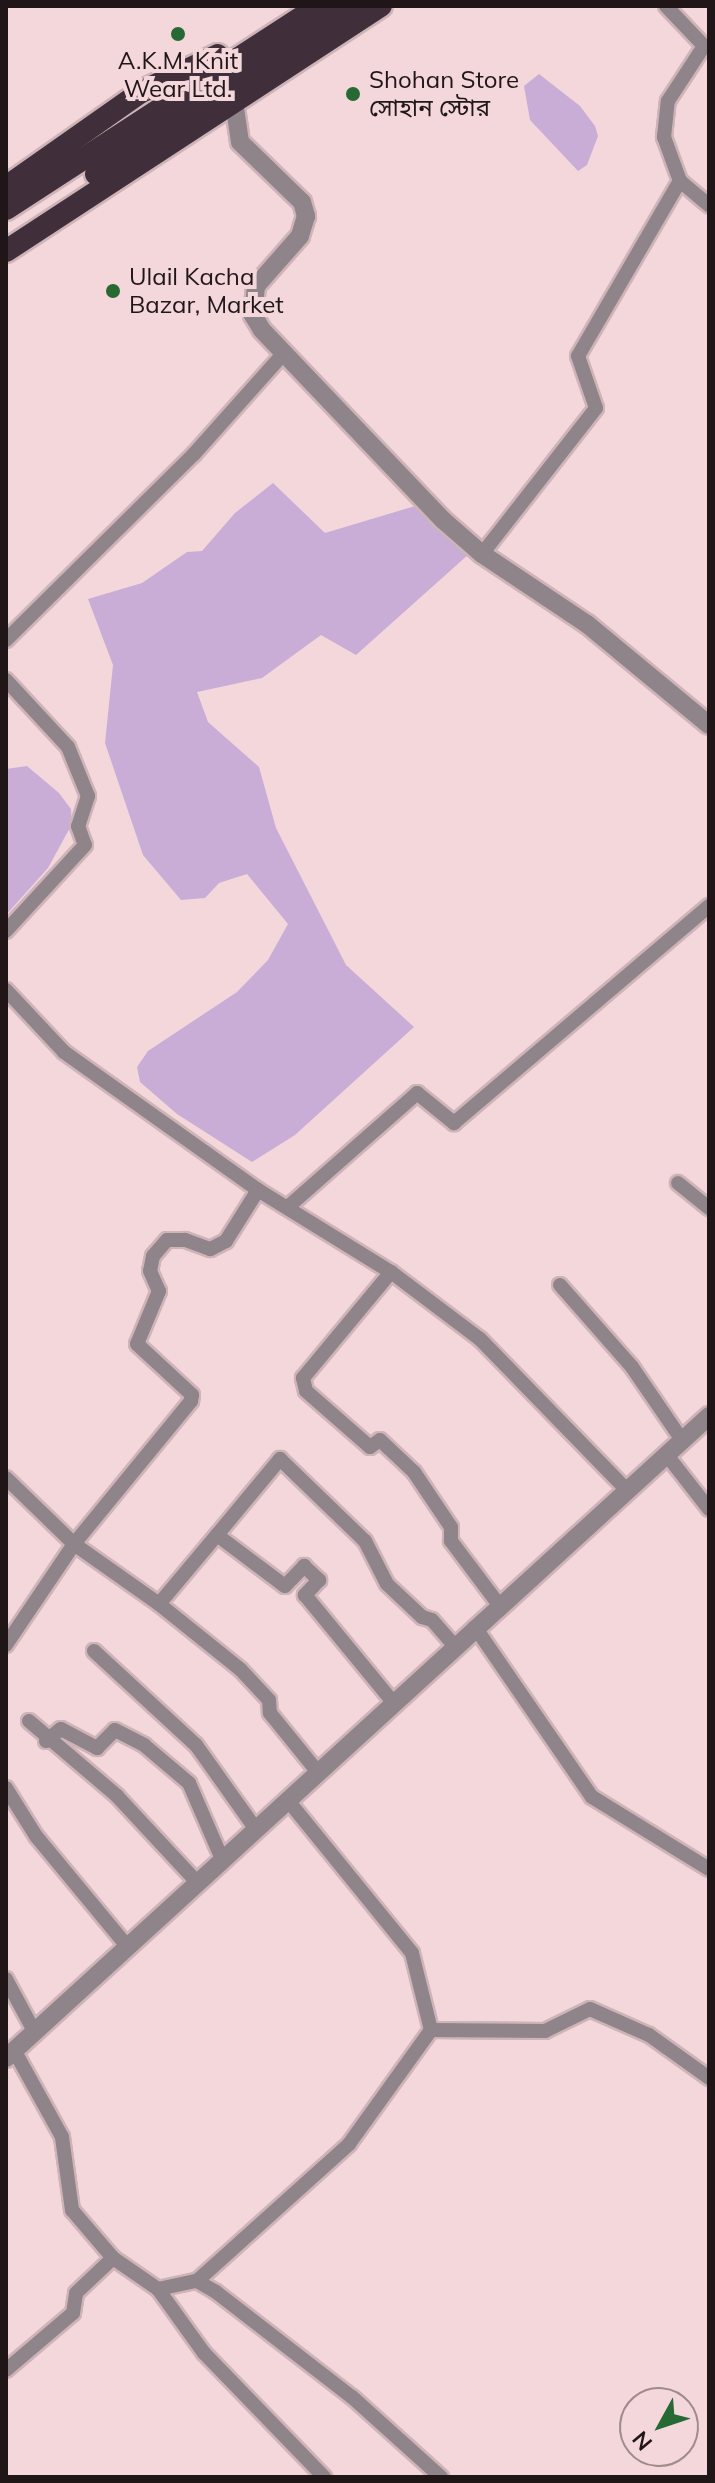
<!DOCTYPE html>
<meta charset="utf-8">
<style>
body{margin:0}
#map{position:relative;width:715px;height:2483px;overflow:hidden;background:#f4d7db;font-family:Mulish,"Noto Sans Bengali",sans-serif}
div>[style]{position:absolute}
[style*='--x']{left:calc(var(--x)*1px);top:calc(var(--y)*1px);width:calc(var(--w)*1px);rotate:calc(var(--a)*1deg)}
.water>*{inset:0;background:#c9add6}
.roads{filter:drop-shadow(2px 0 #ceb4b8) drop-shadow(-2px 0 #ceb4b8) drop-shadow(0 2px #ceb4b8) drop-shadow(0 -2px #ceb4b8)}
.minor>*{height:14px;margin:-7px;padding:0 7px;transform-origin:7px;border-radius:7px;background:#8e848a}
.tertiary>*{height:18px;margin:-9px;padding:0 9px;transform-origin:9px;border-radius:9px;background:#8e848a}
.trunk>*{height:22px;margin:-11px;padding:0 11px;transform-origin:11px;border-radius:11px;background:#402f3a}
.dots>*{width:22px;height:22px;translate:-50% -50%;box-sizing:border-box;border:4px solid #f4d7db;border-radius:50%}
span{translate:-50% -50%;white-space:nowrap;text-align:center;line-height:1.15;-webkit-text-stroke:8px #f4d7db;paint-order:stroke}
.poi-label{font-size:24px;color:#201617}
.left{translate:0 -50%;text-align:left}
.frame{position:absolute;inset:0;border:8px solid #201617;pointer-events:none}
.north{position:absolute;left:619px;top:2387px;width:80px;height:80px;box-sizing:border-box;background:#f4d7db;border:2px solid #9f8a8d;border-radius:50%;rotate:230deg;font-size:22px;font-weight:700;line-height:32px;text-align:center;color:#201617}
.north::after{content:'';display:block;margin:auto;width:28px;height:36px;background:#266933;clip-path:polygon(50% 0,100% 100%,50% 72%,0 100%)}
</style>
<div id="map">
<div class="water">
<div style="clip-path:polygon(539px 74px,580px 106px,595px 126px,598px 136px,587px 165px,578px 171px,530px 120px,524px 86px)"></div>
<div style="clip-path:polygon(273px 483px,325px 533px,415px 506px,469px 554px,356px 655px,321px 635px,262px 678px,197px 692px,208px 722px,259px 767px,276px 828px,346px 965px,414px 1027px,295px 1135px,252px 1162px,177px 1114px,140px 1082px,137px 1067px,148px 1051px,237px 992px,268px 960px,288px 924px,247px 874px,219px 883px,205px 898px,181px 900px,143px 855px,105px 743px,113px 665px,88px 599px,142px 583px,187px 552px,202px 551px,235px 513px)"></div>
<div style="clip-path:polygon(27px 766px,59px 793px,71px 809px,72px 824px,48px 868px,6px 915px,6px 769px)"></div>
</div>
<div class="roads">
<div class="minor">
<div style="--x:680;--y:181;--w:38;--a:40"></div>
<div style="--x:482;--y:554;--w:185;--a:-52"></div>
<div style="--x:596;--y:408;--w:55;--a:-109.1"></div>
<div style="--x:578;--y:356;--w:203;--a:-59.8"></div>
<div style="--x:680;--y:181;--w:47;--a:-110"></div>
<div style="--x:664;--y:137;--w:36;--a:-84"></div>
<div style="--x:668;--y:101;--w:66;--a:-56.8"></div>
<div style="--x:704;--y:46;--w:55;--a:-133.5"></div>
<div style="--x:6;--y:640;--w:264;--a:-44.7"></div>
<div style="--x:194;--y:454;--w:135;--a:-48.3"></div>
<div style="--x:6;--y:680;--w:91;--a:47.2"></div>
<div style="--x:68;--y:747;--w:53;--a:67.8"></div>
<div style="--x:88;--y:796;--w:32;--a:108"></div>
<div style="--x:78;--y:826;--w:20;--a:70"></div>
<div style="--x:85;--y:845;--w:117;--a:132.6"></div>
<div style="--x:6;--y:990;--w:85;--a:46.9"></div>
<div style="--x:64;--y:1052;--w:238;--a:35.4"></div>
<div style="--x:258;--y:1190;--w:156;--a:31.7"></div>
<div style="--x:391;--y:1272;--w:111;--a:37"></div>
<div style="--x:480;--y:1339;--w:209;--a:45.8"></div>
<div style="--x:678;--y:1183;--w:40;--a:39"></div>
<div style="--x:258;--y:1190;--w:60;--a:122.1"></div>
<div style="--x:226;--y:1241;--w:18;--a:153"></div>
<div style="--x:210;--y:1249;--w:27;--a:-160"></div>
<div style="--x:185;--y:1240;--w:18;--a:180"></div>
<div style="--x:167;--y:1240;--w:21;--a:131"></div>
<div style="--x:153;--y:1256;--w:15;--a:101"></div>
<div style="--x:150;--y:1271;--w:22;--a:66"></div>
<div style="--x:159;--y:1291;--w:57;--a:112.5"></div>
<div style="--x:137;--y:1344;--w:75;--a:42.8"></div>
<div style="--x:192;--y:1395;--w:6;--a:99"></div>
<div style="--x:191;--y:1401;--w:185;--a:129.3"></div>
<div style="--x:74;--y:1544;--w:104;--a:35.2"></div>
<div style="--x:159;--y:1604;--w:105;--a:38.8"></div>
<div style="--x:241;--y:1670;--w:41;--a:47"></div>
<div style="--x:269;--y:1700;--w:13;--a:86"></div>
<div style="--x:270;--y:1713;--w:75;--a:51"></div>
<div style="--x:289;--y:1206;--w:171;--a:-41.4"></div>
<div style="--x:417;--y:1093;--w:48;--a:39"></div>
<div style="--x:454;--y:1123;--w:335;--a:-40.4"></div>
<div style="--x:391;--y:1272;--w:138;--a:129.7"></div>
<div style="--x:303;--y:1378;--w:13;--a:77"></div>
<div style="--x:306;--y:1391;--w:85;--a:41.2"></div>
<div style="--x:370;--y:1447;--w:12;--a:-35"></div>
<div style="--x:380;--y:1440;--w:47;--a:43.3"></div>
<div style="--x:414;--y:1472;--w:66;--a:56.1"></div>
<div style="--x:451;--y:1527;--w:14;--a:90"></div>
<div style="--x:451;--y:1541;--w:80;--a:53.1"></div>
<div style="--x:560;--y:1285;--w:109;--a:48.7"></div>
<div style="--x:632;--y:1367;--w:88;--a:55.6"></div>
<div style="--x:666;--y:1454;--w:70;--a:52"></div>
<div style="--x:6;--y:1478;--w:95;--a:44.1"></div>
<div style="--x:74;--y:1544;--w:122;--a:124"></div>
<div style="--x:217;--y:1535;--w:99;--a:-50.3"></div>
<div style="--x:280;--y:1459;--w:118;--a:44"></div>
<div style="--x:365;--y:1541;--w:48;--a:62.9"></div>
<div style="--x:387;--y:1584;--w:48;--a:43.3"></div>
<div style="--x:422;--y:1617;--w:10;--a:17"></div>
<div style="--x:432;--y:1620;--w:33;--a:49"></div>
<div style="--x:159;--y:1604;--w:90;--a:-50"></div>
<div style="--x:217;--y:1535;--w:85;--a:36.9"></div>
<div style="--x:285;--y:1586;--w:28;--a:-46"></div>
<div style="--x:304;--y:1566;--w:21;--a:43"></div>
<div style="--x:319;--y:1580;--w:21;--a:133"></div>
<div style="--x:305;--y:1595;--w:139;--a:50.6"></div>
<div style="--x:475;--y:1627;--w:206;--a:55.5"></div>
<div style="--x:592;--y:1797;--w:137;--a:31.6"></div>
<div style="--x:94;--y:1651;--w:139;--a:42.7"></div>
<div style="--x:196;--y:1745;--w:102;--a:54.6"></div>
<div style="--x:29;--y:1721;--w:116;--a:40.4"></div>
<div style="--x:117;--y:1796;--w:117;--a:47.1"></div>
<div style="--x:46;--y:1741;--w:19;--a:-39"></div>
<div style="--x:61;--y:1729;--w:41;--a:27.8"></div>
<div style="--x:97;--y:1748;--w:25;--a:-45"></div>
<div style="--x:115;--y:1730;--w:33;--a:27"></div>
<div style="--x:144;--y:1745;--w:59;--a:40.2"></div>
<div style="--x:189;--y:1783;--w:83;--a:66.5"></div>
<div style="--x:6;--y:1788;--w:57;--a:58"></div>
<div style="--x:36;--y:1836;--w:143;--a:50.4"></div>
<div style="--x:6;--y:1979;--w:59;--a:61.7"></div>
<div style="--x:431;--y:2030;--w:114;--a:0.5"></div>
<div style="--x:545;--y:2031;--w:50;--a:-26.1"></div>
<div style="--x:590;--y:2009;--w:64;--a:23.8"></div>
<div style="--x:649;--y:2035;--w:74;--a:35.6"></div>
<div style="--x:14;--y:2050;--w:99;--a:61.1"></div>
<div style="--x:62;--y:2137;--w:74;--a:82.2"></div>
<div style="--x:72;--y:2210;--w:63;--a:49.5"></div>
<div style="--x:113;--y:2258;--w:55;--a:34.6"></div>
<div style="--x:158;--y:2289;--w:79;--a:54.3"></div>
<div style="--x:204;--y:2353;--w:173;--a:45.9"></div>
<div style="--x:197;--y:2281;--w:205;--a:-42"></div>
<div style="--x:349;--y:2144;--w:140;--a:-54.3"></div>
<div style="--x:431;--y:2030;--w:79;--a:-103.9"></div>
<div style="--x:412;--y:1953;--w:198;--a:-129.1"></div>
<div style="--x:158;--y:2289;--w:40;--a:-12"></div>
<div style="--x:197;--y:2281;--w:22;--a:30"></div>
<div style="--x:216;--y:2292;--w:172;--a:37.7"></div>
<div style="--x:352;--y:2397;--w:120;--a:42"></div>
<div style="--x:6;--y:2370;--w:88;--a:-40.4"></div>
<div style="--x:73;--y:2313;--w:20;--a:-81"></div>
<div style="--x:76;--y:2293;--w:51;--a:-43.4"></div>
</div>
<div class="tertiary">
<div style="--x:234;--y:101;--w:41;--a:81.7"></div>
<div style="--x:240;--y:142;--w:86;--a:44.1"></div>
<div style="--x:302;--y:202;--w:15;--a:74"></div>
<div style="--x:306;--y:216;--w:21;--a:107"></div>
<div style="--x:300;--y:236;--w:67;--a:131.3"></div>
<div style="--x:256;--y:286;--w:29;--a:96"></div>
<div style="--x:253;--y:315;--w:17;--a:59"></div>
<div style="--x:262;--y:330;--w:262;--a:46.4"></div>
<div style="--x:443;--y:520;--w:52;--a:41.1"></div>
<div style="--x:482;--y:554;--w:126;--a:33.7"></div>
<div style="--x:587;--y:624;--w:158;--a:39.6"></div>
<div style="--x:6;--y:2058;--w:952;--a:-42.4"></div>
</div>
<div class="trunk">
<div style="--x:96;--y:174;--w:306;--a:-33.3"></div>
<div style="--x:6;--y:187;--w:165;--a:-35.1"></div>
<div style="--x:141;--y:92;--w:85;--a:-25.7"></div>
<div style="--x:6;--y:209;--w:372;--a:-33"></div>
<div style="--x:6;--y:251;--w:448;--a:-33.2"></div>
</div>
</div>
<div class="dots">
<div style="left:178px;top:34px;background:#266933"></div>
<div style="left:353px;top:94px;background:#266933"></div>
<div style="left:113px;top:291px;background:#266933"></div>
</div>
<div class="poi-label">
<span style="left:178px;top:75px">A.K.M. Knit<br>Wear Ltd.</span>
<span class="left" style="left:369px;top:94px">Shohan Store<br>সোহান স্টোর</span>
<span class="left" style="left:129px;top:291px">Ulail Kacha<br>Bazar, Market</span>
</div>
<div class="frame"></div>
<div class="north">N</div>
</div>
